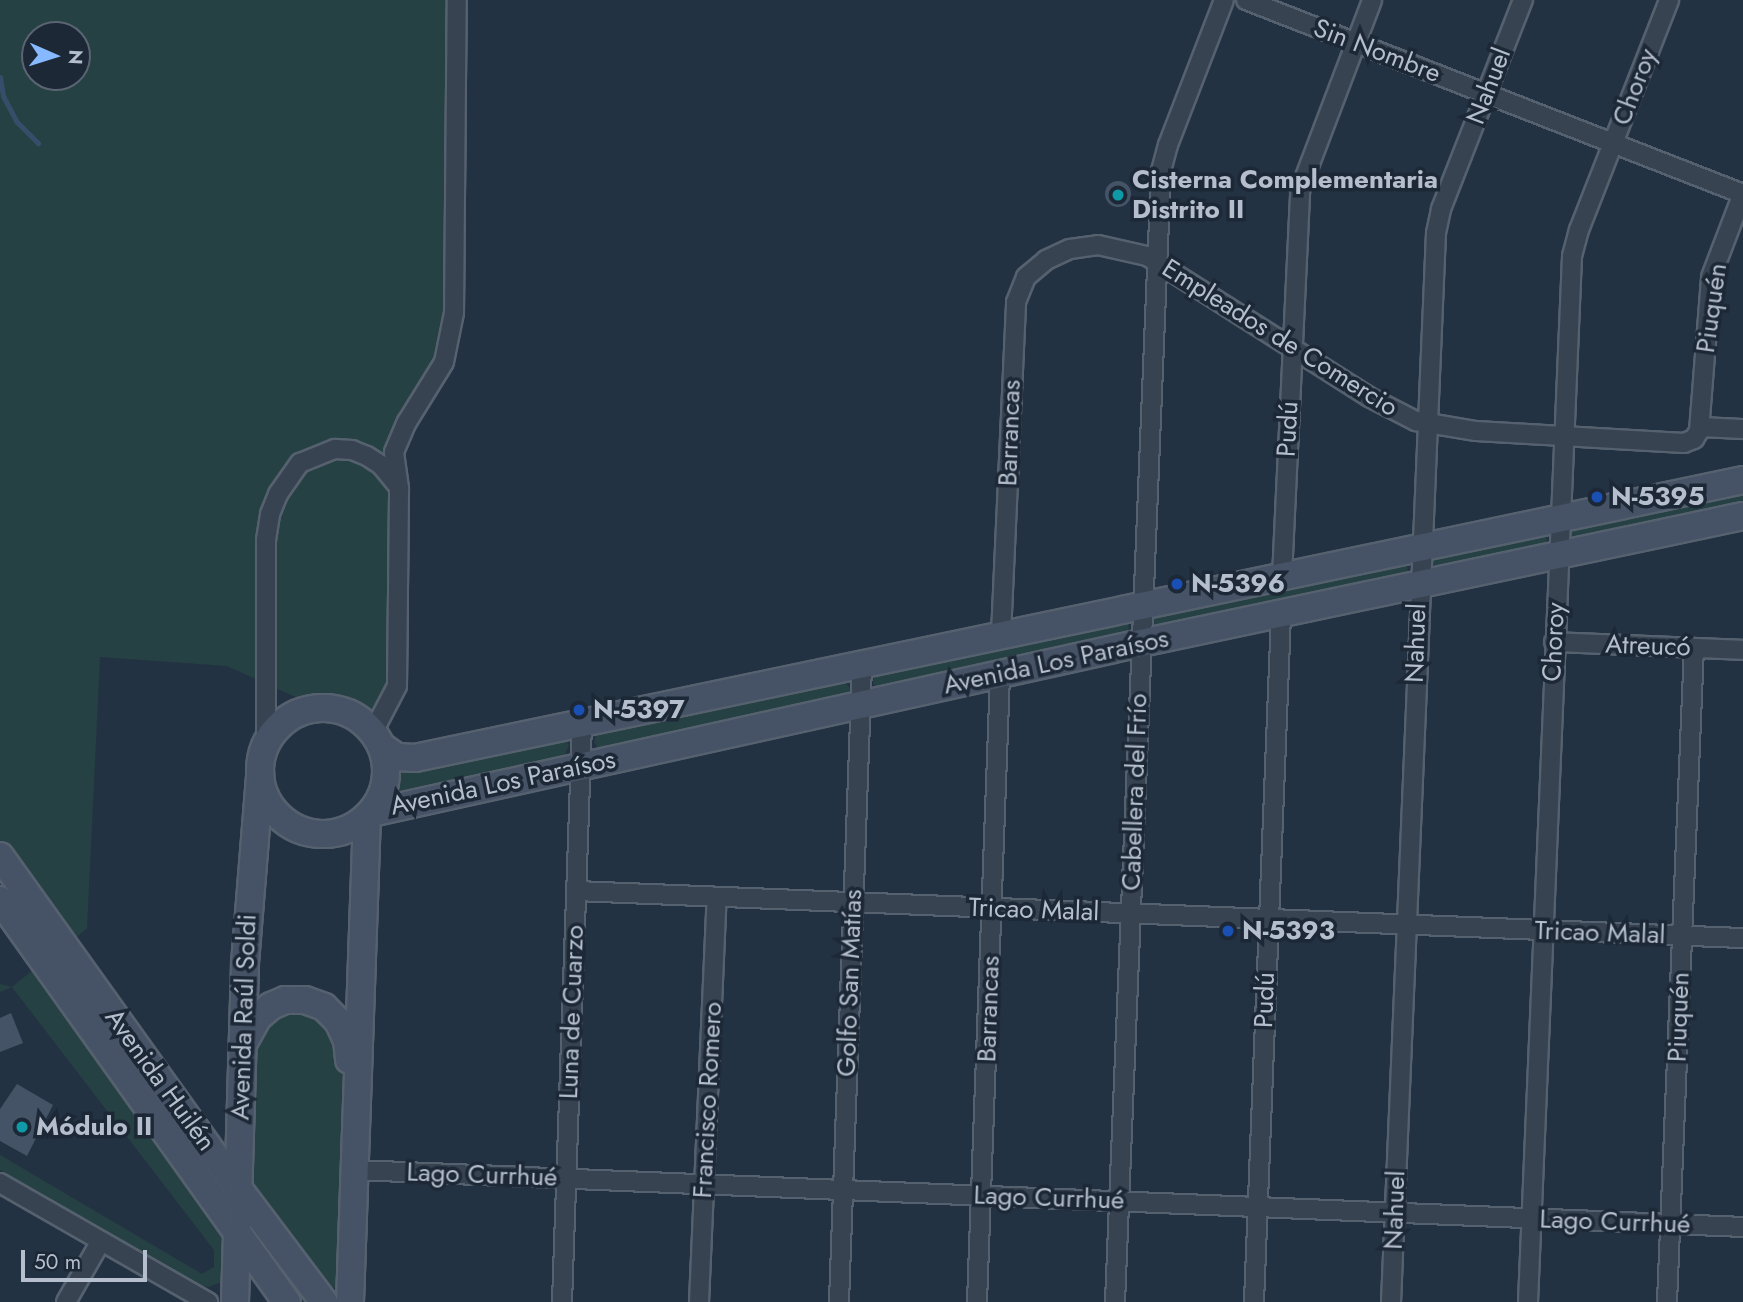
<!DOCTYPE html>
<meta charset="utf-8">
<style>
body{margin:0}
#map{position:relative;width:1743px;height:1302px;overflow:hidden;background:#233242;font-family:Jost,sans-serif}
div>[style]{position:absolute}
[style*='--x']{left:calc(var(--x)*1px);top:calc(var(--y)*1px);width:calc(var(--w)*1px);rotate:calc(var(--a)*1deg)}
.green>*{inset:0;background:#264143}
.stream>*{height:5px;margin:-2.5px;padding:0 2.5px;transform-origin:2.5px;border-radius:2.5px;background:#364e6a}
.building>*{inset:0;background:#445466}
.round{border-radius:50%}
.roads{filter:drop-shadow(2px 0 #56616f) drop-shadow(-2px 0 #56616f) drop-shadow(0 2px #56616f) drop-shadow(0 -2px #56616f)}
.minor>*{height:18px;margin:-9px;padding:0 9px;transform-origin:9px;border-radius:9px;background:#384351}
.secondary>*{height:26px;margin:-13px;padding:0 13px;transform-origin:13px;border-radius:13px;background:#465265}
.secondary>.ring{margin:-13px;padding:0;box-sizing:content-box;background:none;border:26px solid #465265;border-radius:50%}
.dots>*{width:19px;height:19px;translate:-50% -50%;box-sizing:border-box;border:4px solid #1d2837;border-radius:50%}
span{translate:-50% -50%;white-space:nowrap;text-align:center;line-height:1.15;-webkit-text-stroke:7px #1d2837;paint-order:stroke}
.street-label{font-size:26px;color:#b5becc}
.poi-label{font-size:26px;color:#b5becc;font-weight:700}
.left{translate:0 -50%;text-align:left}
.north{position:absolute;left:21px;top:21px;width:70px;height:70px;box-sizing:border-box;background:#1d2837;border:2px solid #5a6473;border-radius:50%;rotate:93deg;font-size:19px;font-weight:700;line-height:28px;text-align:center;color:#b5becc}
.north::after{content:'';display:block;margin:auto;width:24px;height:32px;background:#86b9ff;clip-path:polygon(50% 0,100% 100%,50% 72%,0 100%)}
.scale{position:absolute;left:21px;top:1250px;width:126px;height:32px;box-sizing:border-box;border:4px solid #b5becc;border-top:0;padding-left:9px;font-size:21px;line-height:24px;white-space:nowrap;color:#b5becc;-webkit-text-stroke:5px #1d2837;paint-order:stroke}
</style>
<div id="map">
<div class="green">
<div style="clip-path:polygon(evenodd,0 0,457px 0,450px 340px,400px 437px,397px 686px,373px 732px,227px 666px,100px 657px,87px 928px,72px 941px,0 841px,0 0,35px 35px,77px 35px,77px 77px,35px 77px,35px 35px)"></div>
<div style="clip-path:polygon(1743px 492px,1743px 505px,1572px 539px,1569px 534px,1574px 528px)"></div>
<div style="clip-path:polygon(1543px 535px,1547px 539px,1545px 545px,1439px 567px,1432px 563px,1433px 557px)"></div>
<div style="clip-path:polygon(1406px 563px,1408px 570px,1403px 574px,1167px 628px,1157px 627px,1153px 621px,1154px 615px)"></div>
<div style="clip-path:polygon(1128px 621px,1129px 633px,876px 688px,873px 683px,875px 673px)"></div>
<div style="clip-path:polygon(843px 680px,850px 688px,849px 694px,600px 751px,594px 742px,597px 732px)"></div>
<div style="clip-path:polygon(564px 738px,569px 745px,564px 756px,394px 792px,394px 766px)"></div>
<div style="clip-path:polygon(39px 965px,226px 1236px,224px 1277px,219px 1283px,208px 1287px,196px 1284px,0 1170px,0 1155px,202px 1274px,214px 1267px,214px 1250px,12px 987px,0 992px,0 984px,12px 987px)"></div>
<div style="clip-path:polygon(319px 1009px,344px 1055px,343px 1082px,348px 1105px,339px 1285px,331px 1289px,250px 1187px,253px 1037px,270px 1011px)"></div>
</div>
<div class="stream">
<div style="--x:0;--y:77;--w:19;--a:81"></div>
<div style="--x:3;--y:96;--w:30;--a:62"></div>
<div style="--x:17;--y:122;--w:30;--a:45"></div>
</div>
<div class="building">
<div class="round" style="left:1105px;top:181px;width:26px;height:26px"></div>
<div style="clip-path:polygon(11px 1013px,23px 1043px,0 1052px,0 1018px)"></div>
<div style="clip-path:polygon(17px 1084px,53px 1105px,27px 1156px,0 1141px,0 1109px)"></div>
</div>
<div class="roads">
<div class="minor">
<div style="--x:1246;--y:0;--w:534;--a:21.32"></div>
<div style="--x:1700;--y:427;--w:43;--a:2.7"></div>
<div style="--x:1282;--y:577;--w:387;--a:-87.3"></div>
<div style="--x:1300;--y:190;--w:203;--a:-69.2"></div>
<div style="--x:1001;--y:635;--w:333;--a:-87.4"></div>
<div style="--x:1016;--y:302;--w:27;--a:-68"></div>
<div style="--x:1026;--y:277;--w:26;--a:-40"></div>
<div style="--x:1046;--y:260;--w:26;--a:-25"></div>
<div style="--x:1070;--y:249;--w:28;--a:-8"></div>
<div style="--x:1098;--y:245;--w:50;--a:12.7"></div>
<div style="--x:1147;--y:256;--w:263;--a:32.4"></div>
<div style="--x:1369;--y:397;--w:53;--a:27.1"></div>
<div style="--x:1416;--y:421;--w:61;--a:9.5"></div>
<div style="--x:1476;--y:431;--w:208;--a:3.3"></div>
<div style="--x:1684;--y:443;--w:11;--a:-22"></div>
<div style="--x:1694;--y:439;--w:9;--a:-58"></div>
<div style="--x:1699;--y:431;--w:154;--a:-85.5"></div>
<div style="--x:1711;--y:277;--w:90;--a:-69.1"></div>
<div style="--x:1554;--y:642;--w:189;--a:2.4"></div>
<div style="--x:373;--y:732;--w:52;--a:-62.4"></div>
<div style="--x:397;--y:686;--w:198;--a:-89.4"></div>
<div style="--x:399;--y:488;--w:36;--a:-98"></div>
<div style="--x:394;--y:452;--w:33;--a:-67"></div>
<div style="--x:407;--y:422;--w:70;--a:-58.3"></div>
<div style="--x:444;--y:362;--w:50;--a:-78.5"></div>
<div style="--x:454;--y:313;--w:313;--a:-89.5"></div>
<div style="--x:266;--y:745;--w:205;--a:-90"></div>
<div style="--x:266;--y:540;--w:26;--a:-81"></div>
<div style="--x:270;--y:514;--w:22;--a:-68"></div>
<div style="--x:278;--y:494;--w:38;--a:-55"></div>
<div style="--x:300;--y:463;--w:38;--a:-22"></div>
<div style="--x:335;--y:449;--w:17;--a:3"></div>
<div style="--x:352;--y:450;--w:16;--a:22"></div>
<div style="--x:367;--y:456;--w:17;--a:33"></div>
<div style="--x:381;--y:465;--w:26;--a:51"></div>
<div style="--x:576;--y:891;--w:1168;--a:2.31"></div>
<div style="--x:355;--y:1170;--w:1389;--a:2.35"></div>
<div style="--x:0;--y:1183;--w:240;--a:29.8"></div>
<div style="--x:66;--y:1302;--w:70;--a:-60.2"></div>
<div style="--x:562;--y:1302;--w:579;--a:-88.02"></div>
<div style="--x:699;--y:1302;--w:405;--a:-87.5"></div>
<div style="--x:839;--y:1302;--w:637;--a:-87.93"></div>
<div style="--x:977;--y:1302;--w:628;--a:-87.9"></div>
<div style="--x:1115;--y:1302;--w:1132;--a:-87.67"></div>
<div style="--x:1161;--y:171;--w:27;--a:-75"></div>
<div style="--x:1168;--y:145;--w:155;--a:-68.9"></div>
<div style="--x:1254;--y:1302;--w:689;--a:-87.75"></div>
<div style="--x:1391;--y:1302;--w:1070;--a:-87.59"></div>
<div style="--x:1436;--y:233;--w:25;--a:-78"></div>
<div style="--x:1441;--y:209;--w:225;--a:-68.6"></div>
<div style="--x:1528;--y:1302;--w:1047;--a:-87.59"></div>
<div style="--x:1572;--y:256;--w:27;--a:-75"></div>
<div style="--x:1579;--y:230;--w:247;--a:-68.6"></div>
<div style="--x:1667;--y:1302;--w:655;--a:-87.64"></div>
</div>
<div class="secondary">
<div class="ring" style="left:260px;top:708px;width:100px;height:100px"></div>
<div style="--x:381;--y:746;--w:19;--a:35"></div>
<div style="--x:397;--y:757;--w:18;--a:3"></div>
<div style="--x:415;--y:758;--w:1357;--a:-11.82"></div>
<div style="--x:371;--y:813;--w:789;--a:-12.45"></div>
<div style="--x:1141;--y:643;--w:615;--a:-11.91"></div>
<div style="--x:0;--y:856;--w:408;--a:54.4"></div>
<div style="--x:238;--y:1188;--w:143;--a:53"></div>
<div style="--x:0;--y:900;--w:494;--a:54.5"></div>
<div style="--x:243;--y:1044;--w:31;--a:-61"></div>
<div style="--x:258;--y:1017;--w:17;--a:-40"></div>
<div style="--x:271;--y:1006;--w:15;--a:-23"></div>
<div style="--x:285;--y:1000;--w:20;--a:0"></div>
<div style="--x:305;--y:1000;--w:20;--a:20"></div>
<div style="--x:324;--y:1007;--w:20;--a:45"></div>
<div style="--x:338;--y:1021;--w:21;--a:65"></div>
<div style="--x:347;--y:1040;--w:20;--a:84"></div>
<div style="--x:235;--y:1302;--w:339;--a:-88.3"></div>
<div style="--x:245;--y:963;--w:189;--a:-85.4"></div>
<div style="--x:350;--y:1302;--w:484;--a:-88"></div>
</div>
</div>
<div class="dots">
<div style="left:1118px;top:195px;background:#0f9aa8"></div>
<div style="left:1597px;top:497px;background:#1a4fb4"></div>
<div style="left:1177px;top:584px;background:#1a4fb4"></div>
<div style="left:579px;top:710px;background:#1a4fb4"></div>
<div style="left:1228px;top:931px;background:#1a4fb4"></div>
<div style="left:22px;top:1127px;background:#0f9aa8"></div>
</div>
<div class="street-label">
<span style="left:1377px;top:51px;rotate:21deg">Sin Nombre</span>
<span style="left:1489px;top:86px;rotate:-69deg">Nahuel</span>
<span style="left:1635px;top:87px;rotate:-69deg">Choroy</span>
<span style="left:1712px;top:308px;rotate:-82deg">Piuquén</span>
<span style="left:1280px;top:338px;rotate:32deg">Empleados de Comercio</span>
<span style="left:1288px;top:429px;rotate:-87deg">Pudú</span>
<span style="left:1010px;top:433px;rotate:-88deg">Barrancas</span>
<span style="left:1554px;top:642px;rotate:-87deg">Choroy</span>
<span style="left:1416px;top:643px;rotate:-88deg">Nahuel</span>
<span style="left:1648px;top:646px;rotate:2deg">Atreucó</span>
<span style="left:1056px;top:662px;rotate:-12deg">Avenida Los Paraísos</span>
<span style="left:503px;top:783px;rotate:-12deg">Avenida Los Paraísos</span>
<span style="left:1135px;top:792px;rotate:-88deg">Cabellera del Frío</span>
<span style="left:1034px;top:910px;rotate:2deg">Tricao Malal</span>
<span style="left:1600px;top:933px;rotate:2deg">Tricao Malal</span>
<span style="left:850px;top:983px;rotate:-88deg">Golfo San Matías</span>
<span style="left:1265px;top:1000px;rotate:-88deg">Pudú</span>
<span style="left:989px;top:1009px;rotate:-88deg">Barrancas</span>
<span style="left:572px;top:1012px;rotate:-88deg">Luna de Cuarzo</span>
<span style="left:244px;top:1017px;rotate:-88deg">Avenida Raúl Soldi</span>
<span style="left:1679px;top:1017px;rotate:-88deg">Piuquén</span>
<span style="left:160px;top:1080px;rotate:54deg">Avenida Huilén</span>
<span style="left:708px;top:1100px;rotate:-87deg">Francisco Romero</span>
<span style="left:482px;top:1175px;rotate:2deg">Lago Currhué</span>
<span style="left:1049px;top:1198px;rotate:2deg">Lago Currhué</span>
<span style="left:1395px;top:1210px;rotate:-88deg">Nahuel</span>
<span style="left:1615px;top:1222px;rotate:2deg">Lago Currhué</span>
</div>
<div class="poi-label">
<span class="left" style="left:1132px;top:195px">Cisterna Complementaria<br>Distrito II</span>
<span class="left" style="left:1611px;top:497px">N-5395</span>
<span class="left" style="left:1191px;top:584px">N-5396</span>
<span class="left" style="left:593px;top:710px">N-5397</span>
<span class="left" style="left:1242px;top:931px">N-5393</span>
<span class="left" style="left:36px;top:1127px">Módulo II</span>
</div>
<div class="north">N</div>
<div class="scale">50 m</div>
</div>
